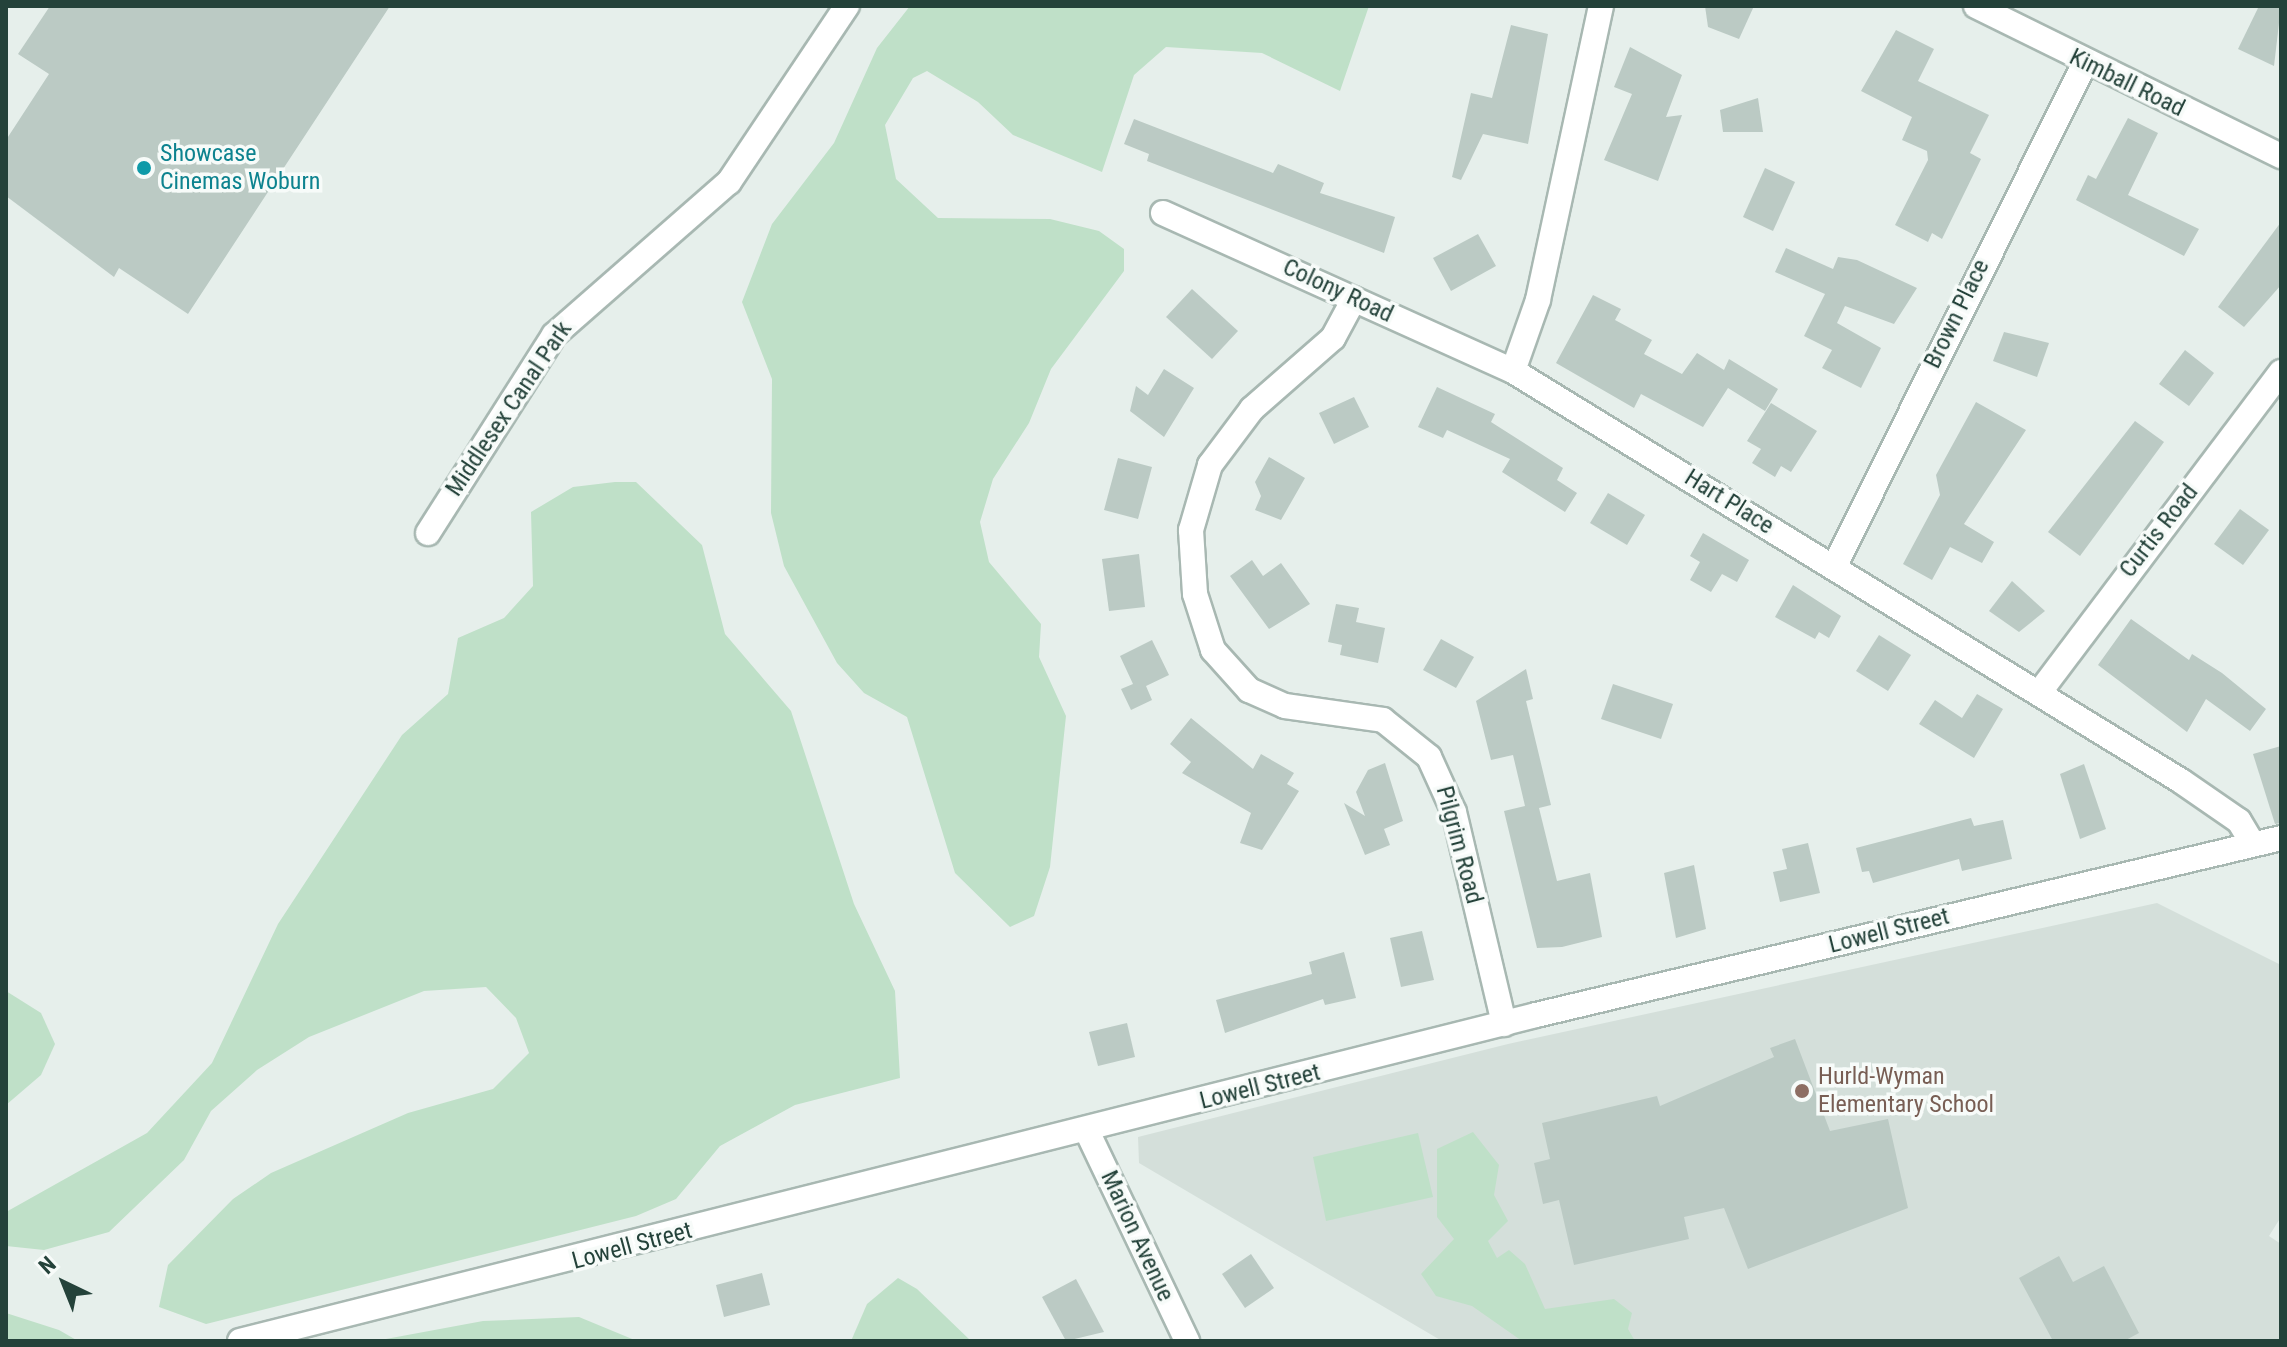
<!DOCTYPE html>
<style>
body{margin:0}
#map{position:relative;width:2287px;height:1347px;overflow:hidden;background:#e6efeb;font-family:"Roboto Condensed",sans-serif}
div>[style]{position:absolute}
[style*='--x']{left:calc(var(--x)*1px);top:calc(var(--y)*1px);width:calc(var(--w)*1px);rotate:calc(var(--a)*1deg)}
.built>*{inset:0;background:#d4dfda}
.green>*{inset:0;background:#bfe0c8}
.building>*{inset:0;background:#bbcac4}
.roads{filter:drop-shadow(2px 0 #a8b8b2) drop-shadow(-2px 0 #a8b8b2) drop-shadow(0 2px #a8b8b2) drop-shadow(0 -2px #a8b8b2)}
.minor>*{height:24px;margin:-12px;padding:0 12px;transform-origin:12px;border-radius:12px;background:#fff}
.dots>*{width:22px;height:22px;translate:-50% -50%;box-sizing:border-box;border:4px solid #f7fbf9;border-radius:50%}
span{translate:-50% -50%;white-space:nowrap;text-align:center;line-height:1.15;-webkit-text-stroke:7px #f7fbf9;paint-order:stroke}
.street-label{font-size:24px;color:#24423a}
.culture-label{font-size:24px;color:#0d838f}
.left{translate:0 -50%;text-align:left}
.education-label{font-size:24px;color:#785e54}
.frame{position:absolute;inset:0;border:8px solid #24423a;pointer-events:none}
.north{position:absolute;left:24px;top:1243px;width:80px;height:80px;-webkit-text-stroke:6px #f7fbf9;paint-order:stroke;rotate:317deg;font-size:22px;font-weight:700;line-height:32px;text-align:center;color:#24423a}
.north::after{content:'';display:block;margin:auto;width:28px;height:36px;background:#24423a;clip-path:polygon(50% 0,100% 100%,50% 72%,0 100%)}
</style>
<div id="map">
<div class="built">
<div style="clip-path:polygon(2157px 903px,2281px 965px,2281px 1217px,2269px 1236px,2281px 1244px,2281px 1341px,1442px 1341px,1139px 1163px,1138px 1137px,1508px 1044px)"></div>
</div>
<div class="green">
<div style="clip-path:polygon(910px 6px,1369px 6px,1340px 91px,1262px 53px,1166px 47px,1134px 75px,1102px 172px,1013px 135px,978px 102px,927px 71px,913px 78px,885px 125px,896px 179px,938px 218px,1050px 219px,1099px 231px,1124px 249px,1124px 271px,1051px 369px,1029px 423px,993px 479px,980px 522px,989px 562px,1041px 624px,1039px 657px,1066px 716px,1050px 867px,1034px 916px,1010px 927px,955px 873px,907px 717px,864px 693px,837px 663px,784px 566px,771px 513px,772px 379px,742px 302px,772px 224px,834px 143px,877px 48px)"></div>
<div style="clip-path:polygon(615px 482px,636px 482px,702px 545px,725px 634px,791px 711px,854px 904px,895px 991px,900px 1078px,795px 1105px,720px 1146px,676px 1199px,636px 1216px,206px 1324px,159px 1307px,168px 1265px,233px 1199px,271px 1173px,408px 1113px,493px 1089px,529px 1053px,516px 1018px,486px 987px,424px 991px,309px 1037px,257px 1070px,211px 1111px,184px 1160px,109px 1232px,44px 1250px,6px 1246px,6px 1212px,147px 1133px,212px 1063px,278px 924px,402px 735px,448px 694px,458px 638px,504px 618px,533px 586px,531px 512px,573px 487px)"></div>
<div style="clip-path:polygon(6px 991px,41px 1013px,55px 1044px,41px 1075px,6px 1105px)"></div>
<div style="clip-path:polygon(1473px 1132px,1499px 1165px,1494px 1195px,1508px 1221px,1488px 1241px,1497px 1258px,1509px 1250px,1525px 1264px,1545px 1309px,1614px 1299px,1632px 1313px,1628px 1329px,1635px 1341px,1522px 1341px,1472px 1306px,1436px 1296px,1421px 1274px,1454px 1239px,1437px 1217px,1437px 1149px)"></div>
<div style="clip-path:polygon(1418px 1133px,1433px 1197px,1326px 1221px,1313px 1157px)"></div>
<div style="clip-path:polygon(898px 1278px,917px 1289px,971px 1341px,851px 1341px,867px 1304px)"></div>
<div style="clip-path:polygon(6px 1313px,59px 1330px,78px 1341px,6px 1341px)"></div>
<div style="clip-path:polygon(579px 1317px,637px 1341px,375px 1341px,483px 1321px)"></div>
</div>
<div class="building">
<div style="clip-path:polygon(50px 6px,390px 6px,188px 314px,119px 268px,114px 277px,6px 196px,6px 140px,49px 74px,18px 54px)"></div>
<div style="clip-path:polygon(1705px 6px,1754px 6px,1739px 39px,1708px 27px)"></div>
<div style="clip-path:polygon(2259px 6px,2281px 6px,2274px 66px,2238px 49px)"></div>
<div style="clip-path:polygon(1511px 25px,1548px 34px,1528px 144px,1483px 134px,1461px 180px,1452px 177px,1471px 93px,1492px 98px)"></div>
<div style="clip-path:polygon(1896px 30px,1934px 49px,1918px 81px,1989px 115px,1970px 153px,1981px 159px,1942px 239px,1932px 233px,1928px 242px,1895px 225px,1928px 160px,1927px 151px,1902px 140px,1912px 117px,1861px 91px)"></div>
<div style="clip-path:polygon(1630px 47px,1682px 75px,1666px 117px,1682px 115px,1658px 181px,1604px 160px,1632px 94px,1614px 87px)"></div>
<div style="clip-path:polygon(1758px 98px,1763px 132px,1723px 132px,1720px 110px)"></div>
<div style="clip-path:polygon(2128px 118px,2158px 133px,2128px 195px,2199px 229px,2184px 256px,2076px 200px,2088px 175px,2096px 179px)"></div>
<div style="clip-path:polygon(1134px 119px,1273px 173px,1278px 164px,1324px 183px,1320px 193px,1395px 217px,1384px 253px,1147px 161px,1149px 154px,1124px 144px)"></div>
<div style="clip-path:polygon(1765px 168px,1795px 182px,1773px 231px,1743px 217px)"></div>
<div style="clip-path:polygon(2281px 222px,2281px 285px,2244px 327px,2218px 307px)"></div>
<div style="clip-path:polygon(1478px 234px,1496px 266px,1451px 291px,1433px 258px)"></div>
<div style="clip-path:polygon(1786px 248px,1833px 269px,1838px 257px,1857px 260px,1917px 288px,1894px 324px,1845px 306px,1837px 323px,1881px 348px,1861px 388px,1822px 368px,1832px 350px,1804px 336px,1825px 294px,1775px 272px)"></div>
<div style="clip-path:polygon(1192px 289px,1238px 331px,1212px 359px,1166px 317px)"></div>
<div style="clip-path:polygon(1593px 295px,1621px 309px,1615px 320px,1652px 340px,1644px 354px,1682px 374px,1697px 353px,1724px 370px,1729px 359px,1778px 389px,1765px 411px,1728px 388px,1703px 427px,1641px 394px,1634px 408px,1556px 363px)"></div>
<div style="clip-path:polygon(2004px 332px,2049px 343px,2037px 377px,1993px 361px)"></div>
<div style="clip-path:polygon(2185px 350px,2214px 373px,2189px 406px,2159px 384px)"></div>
<div style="clip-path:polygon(1164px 369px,1194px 388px,1164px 437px,1130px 411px,1136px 386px,1148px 395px)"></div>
<div style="clip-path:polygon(1437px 387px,1495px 414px,1491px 422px,1563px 468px,1557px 480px,1577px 493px,1565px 512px,1502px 472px,1510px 459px,1447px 430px,1443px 438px,1418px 427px)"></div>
<div style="clip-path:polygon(1354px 397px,1369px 427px,1334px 444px,1319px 413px)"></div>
<div style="clip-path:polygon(1976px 402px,2026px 430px,1964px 524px,1994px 542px,1982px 563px,1950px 547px,1932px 580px,1903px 564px,1940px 495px,1936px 475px)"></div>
<div style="clip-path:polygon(1771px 403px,1817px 431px,1791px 472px,1781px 466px,1775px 477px,1752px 463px,1761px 449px,1747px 441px)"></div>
<div style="clip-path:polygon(2135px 421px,2164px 442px,2080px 556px,2048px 532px)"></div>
<div style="clip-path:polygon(1269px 457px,1305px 478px,1281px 520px,1255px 510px,1261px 496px,1255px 482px)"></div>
<div style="clip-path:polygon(1118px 458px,1152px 467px,1138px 519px,1104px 510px)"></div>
<div style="clip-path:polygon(1608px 493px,1645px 515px,1627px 545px,1590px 523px)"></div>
<div style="clip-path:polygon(2240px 509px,2269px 530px,2243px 565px,2214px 544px)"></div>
<div style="clip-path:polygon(1703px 533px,1749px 560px,1737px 582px,1722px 574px,1711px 592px,1690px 580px,1700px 562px,1690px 556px)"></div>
<div style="clip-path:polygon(1139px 554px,1145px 607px,1109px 611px,1102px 559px)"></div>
<div style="clip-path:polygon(1252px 560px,1263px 576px,1281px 563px,1310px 604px,1269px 629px,1230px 576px)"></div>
<div style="clip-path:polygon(2012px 581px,2045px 611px,2019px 632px,1989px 611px)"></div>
<div style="clip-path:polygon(1793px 585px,1841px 616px,1829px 638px,1819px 632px,1815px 639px,1775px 617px)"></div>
<div style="clip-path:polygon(1336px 604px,1359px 608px,1356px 622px,1385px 628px,1378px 663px,1340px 655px,1342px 645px,1328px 642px)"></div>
<div style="clip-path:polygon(2131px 619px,2189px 660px,2192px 654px,2222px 673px,2266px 709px,2250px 731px,2206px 699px,2187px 732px,2098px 665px)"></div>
<div style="clip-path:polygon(1879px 635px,1911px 655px,1888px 691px,1856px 671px)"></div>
<div style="clip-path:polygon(1441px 639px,1474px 657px,1456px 688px,1423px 670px)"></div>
<div style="clip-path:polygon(1152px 640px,1169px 675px,1146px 686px,1152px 700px,1131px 710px,1121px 689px,1133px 684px,1120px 656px)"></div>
<div style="clip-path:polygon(1526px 669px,1533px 699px,1526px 701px,1551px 805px,1539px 808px,1557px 881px,1590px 873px,1602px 937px,1562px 947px,1537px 948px,1504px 811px,1525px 806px,1513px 755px,1491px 760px,1476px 701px)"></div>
<div style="clip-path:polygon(1613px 684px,1673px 704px,1661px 739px,1601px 719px)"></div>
<div style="clip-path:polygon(1977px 694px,2003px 709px,1974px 758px,1919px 724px,1935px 700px,1962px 718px)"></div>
<div style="clip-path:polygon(1191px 718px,1253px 769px,1261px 754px,1294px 773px,1287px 784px,1299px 791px,1262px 850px,1240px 843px,1251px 813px,1182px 773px,1191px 762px,1170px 744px)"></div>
<div style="clip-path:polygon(2281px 746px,2281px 823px,2275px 824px,2253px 754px)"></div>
<div style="clip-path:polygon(1385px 763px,1403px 821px,1384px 829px,1390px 845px,1365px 855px,1344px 803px,1365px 816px,1356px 792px,1368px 770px)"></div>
<div style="clip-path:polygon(2084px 764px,2106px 829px,2080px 839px,2060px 774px)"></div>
<div style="clip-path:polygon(1971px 818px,1974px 826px,2003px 820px,2012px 859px,1962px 871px,1959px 859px,1873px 883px,1869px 871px,1862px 872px,1856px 848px)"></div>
<div style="clip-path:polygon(1808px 843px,1820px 893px,1780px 902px,1773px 872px,1787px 869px,1782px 849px)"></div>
<div style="clip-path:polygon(1694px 865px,1706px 929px,1676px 938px,1664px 873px)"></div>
<div style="clip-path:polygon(1422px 931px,1434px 980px,1401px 987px,1390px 938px)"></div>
<div style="clip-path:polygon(1344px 952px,1356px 998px,1325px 1005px,1323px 999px,1225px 1033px,1216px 1000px,1312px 974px,1309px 962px)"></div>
<div style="clip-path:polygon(1127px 1023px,1135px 1057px,1098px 1066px,1089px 1032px)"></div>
<div style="clip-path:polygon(1795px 1039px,1830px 1131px,1888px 1119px,1908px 1208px,1748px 1269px,1724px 1208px,1684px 1217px,1689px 1239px,1574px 1265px,1559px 1200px,1543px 1204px,1534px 1163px,1550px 1159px,1542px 1123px,1657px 1096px,1660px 1106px,1774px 1057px,1770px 1048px)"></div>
<div style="clip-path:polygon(1251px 1254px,1274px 1288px,1245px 1308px,1222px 1274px)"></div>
<div style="clip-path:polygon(2059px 1256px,2073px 1282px,2104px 1266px,2139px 1333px,2124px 1341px,2053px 1341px,2019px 1278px)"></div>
<div style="clip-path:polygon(762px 1273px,770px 1305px,724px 1317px,716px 1285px)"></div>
<div style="clip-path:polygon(1076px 1279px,1104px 1332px,1066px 1341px,1042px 1297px)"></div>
</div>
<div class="roads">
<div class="minor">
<div style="--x:1601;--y:6;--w:301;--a:102.1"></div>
<div style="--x:1538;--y:300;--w:75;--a:109.4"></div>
<div style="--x:1513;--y:371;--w:784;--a:31.54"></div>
<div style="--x:2181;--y:781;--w:70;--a:34.6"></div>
<div style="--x:2239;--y:821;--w:27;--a:59"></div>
<div style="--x:1976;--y:6;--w:340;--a:26.2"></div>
<div style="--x:1163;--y:213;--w:384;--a:24.3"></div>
<div style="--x:1354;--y:299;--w:44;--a:118.3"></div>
<div style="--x:1333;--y:338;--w:108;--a:138.8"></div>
<div style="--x:1252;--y:409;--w:70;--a:126.9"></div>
<div style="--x:1210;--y:465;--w:68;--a:106.3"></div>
<div style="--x:1191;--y:530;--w:64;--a:86.4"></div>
<div style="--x:1195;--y:594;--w:59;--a:72.2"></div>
<div style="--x:1213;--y:650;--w:54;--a:48"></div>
<div style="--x:1249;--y:690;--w:39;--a:24"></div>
<div style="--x:1285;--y:706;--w:99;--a:8.1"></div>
<div style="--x:1383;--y:720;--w:59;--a:38.8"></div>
<div style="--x:1429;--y:757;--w:60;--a:65.6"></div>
<div style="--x:1454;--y:812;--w:218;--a:76.7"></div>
<div style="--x:428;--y:533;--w:235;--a:-57.5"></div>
<div style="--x:554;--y:335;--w:232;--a:-41.2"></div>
<div style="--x:729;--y:182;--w:212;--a:-56.2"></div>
<div style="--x:1834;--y:567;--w:563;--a:-63.53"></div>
<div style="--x:2039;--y:693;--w:402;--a:-53"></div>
<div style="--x:1087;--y:1131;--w:233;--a:64.5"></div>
<div style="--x:240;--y:1341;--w:1336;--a:-14.12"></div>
<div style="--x:1536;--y:1015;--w:766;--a:-13.36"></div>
</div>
</div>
<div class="dots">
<div style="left:144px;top:168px;background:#0f9aa8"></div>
<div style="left:1802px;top:1091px;background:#8d6e63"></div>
</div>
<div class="street-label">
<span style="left:2127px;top:83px;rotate:26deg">Kimball Road</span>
<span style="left:1338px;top:291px;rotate:25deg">Colony Road</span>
<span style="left:1957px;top:314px;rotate:-64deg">Brown Place</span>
<span style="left:509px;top:409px;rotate:-56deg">Middlesex Canal Park</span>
<span style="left:1729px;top:502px;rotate:32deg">Hart Place</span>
<span style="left:2159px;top:531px;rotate:-52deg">Curtis Road</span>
<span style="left:1459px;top:845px;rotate:75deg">Pilgrim Road</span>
<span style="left:1889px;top:931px;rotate:-14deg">Lowell Street</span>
<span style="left:1260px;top:1087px;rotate:-14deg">Lowell Street</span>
<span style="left:1137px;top:1236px;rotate:65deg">Marion Avenue</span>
<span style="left:632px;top:1246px;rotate:-15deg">Lowell Street</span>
</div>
<div class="culture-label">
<span class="left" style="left:160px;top:168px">Showcase<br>Cinemas Woburn</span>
</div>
<div class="education-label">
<span class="left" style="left:1818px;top:1091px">Hurld-Wyman<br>Elementary School</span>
</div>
<div class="frame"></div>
<div class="north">N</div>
</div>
